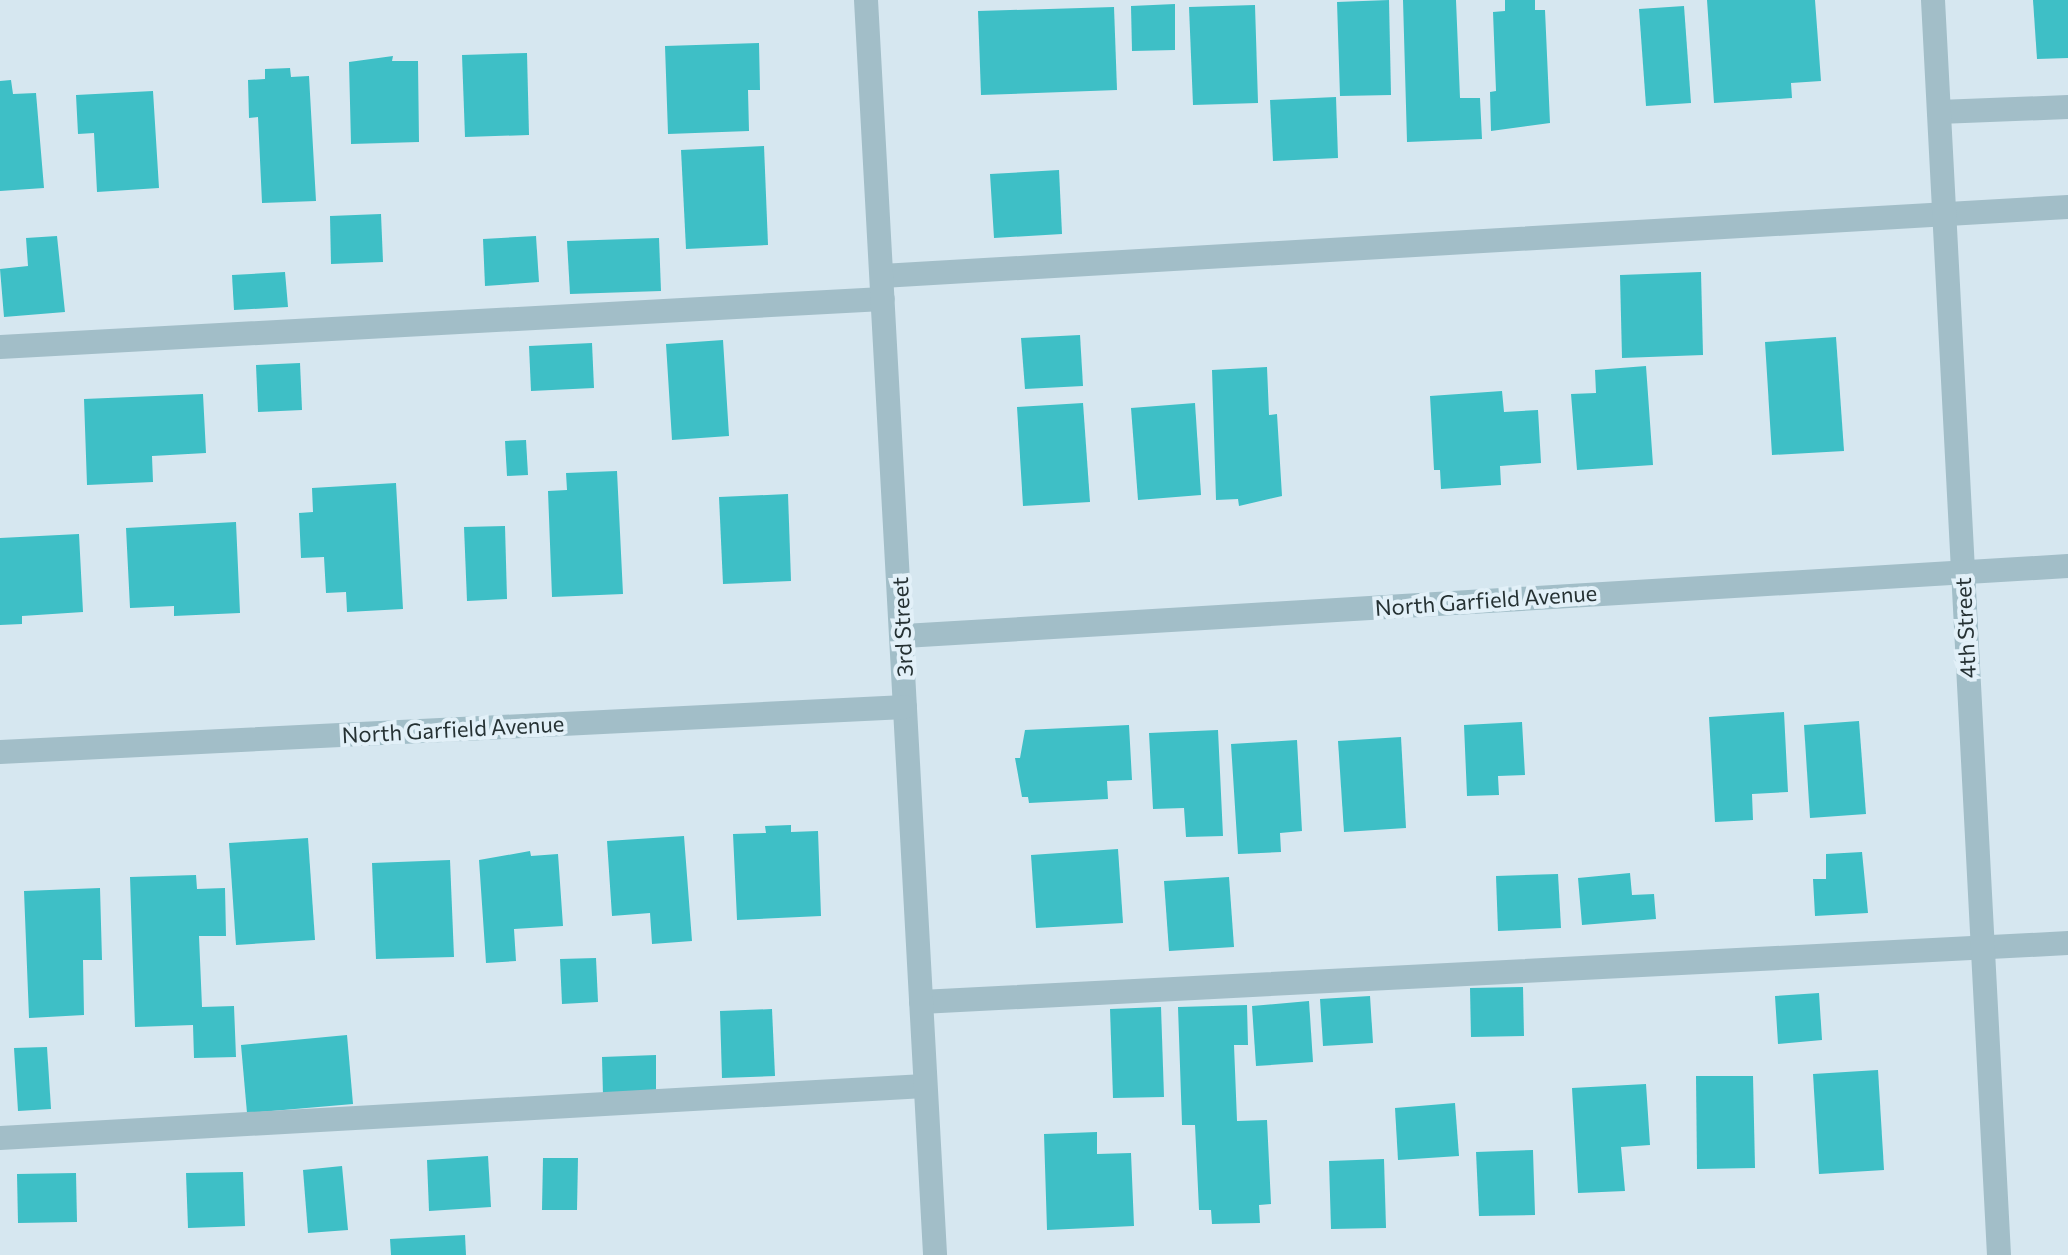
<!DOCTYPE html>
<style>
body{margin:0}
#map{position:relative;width:2068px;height:1255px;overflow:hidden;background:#d6e7f0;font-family:Commissioner,sans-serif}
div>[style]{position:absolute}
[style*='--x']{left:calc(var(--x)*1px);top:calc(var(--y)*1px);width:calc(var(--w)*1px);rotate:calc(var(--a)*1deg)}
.building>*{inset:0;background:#3ebfc6}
.lane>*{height:24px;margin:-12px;padding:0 12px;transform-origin:12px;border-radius:12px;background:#a2bec8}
.street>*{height:24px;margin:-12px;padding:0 12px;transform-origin:12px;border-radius:12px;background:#a2bec8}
span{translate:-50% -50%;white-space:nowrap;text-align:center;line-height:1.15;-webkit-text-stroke:8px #e2f0f8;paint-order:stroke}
.street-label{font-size:22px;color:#253133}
</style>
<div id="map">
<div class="building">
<div style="clip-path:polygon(1389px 0,1391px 95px,1340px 96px,1337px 2px)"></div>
<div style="clip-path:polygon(1403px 0,1456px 0,1460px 98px,1480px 98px,1482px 139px,1407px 142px)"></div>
<div style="clip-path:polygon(1505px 0,1535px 0,1535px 10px,1545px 10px,1550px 123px,1491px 131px,1490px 92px,1496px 91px,1493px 12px,1505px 11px)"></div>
<div style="clip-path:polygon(1707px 0,1815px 0,1821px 81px,1791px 83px,1792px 98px,1714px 103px)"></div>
<div style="clip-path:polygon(2033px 0,2068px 0,2068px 58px,2037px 59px)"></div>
<div style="clip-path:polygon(1175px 4px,1175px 50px,1132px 51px,1131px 6px)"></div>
<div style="clip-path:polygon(1255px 5px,1258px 103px,1193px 105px,1189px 7px)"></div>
<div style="clip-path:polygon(1684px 6px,1691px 103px,1646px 106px,1639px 9px)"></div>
<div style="clip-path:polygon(1114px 7px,1117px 90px,981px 95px,978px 11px)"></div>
<div style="clip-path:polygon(759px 43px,760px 90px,748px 90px,749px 131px,668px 134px,665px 46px)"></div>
<div style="clip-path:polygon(527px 53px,529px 135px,465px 137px,462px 55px)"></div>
<div style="clip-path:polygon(393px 56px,392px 61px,418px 61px,419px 142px,351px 144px,349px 62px)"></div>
<div style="clip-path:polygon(290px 68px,291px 77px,309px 76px,316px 201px,262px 203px,258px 117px,249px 118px,248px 80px,265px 79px,265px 69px)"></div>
<div style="clip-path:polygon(11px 80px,13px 94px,36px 93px,44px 188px,0 191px,0 81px)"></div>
<div style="clip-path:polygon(153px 91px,159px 188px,97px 192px,94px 133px,78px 134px,76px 95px)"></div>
<div style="clip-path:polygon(1336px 97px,1338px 158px,1273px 161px,1270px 100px)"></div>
<div style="clip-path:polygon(764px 146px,768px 245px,686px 249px,681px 150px)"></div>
<div style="clip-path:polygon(1059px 170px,1062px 234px,994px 238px,990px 174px)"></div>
<div style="clip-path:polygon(381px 214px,383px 262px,331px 264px,330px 216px)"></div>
<div style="clip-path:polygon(57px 236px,65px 312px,4px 317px,0 269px,28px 266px,26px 238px)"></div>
<div style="clip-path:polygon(536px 236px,539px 282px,485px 286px,483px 239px)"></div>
<div style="clip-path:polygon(659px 238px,661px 291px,570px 294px,567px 241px)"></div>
<div style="clip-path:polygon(285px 272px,288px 307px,234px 310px,232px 275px)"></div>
<div style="clip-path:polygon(1701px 272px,1703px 355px,1622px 358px,1620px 275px)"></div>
<div style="clip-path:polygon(1080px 335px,1083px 386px,1025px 389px,1021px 338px)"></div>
<div style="clip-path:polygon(1836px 337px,1844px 451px,1772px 455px,1765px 342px)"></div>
<div style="clip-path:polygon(723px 340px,729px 436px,672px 440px,666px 344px)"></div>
<div style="clip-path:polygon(592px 343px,594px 388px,531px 391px,529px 346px)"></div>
<div style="clip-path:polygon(300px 363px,302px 410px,258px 412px,256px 365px)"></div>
<div style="clip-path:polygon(1646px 366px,1653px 465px,1577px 470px,1571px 394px,1596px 393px,1595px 370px)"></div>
<div style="clip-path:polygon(1267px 367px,1269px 415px,1277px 414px,1282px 496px,1239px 506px,1238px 499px,1216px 500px,1212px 370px)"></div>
<div style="clip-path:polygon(1502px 391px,1504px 412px,1538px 410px,1541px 463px,1500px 466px,1501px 485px,1441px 489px,1440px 470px,1434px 470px,1430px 396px)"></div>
<div style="clip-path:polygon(203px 394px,206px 453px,152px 456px,153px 482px,87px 485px,84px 399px)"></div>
<div style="clip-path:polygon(1083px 403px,1090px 502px,1023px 506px,1017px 407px)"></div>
<div style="clip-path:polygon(1195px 403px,1201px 495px,1138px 500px,1131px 408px)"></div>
<div style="clip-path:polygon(526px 440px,528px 475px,507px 476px,505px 441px)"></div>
<div style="clip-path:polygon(617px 471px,623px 594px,552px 597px,548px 491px,567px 490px,566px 473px)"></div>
<div style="clip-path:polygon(396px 483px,403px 609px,347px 612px,346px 592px,326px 593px,324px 557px,301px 558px,299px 513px,313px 512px,312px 488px)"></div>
<div style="clip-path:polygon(788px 494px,791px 581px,723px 584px,719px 497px)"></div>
<div style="clip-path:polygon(236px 522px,240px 613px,174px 616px,174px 606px,130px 608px,126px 528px)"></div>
<div style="clip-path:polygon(505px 526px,507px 599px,467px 601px,464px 527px)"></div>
<div style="clip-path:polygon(79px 534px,83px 612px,22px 616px,22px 624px,0 625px,0 538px)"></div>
<div style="clip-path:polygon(1784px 712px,1788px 792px,1752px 794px,1753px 820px,1715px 822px,1709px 717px)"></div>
<div style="clip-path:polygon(1859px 721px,1866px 814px,1810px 818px,1804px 725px)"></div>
<div style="clip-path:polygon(1522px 722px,1525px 775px,1498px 776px,1499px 795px,1467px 796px,1464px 725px)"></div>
<div style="clip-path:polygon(1129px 725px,1132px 780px,1107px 781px,1108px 799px,1029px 803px,1028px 797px,1022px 797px,1015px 758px,1020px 758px,1025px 730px)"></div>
<div style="clip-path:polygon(1218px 730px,1223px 836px,1186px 837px,1184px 808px,1153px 809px,1149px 733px)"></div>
<div style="clip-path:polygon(1401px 737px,1406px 828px,1344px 832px,1338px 741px)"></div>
<div style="clip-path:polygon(1297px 740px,1302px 831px,1280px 833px,1281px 852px,1238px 854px,1231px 744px)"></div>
<div style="clip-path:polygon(791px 825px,791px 832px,818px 831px,821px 916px,737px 920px,733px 834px,766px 833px,765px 826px)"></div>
<div style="clip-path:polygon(684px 836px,692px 941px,652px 944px,650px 913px,612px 916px,607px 841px)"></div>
<div style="clip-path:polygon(308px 838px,315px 940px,236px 945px,229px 843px)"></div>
<div style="clip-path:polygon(1118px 849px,1123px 923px,1036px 928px,1031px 855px)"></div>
<div style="clip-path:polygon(530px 851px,531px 856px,558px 854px,563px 926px,514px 929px,516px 961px,486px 963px,479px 860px)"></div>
<div style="clip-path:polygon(1862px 852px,1868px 913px,1815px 916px,1813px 879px,1826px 879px,1826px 854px)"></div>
<div style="clip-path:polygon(450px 860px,454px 957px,376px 959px,372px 863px)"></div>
<div style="clip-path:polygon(1630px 873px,1632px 895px,1654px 894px,1656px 919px,1582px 925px,1578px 878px)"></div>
<div style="clip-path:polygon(1558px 874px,1561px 928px,1498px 931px,1496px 876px)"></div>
<div style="clip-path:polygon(196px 875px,197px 889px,225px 888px,226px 936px,199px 936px,202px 1007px,234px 1006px,236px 1057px,194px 1058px,193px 1025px,135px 1027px,130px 877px)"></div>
<div style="clip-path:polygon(1229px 877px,1234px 947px,1169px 951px,1164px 881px)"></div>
<div style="clip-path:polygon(100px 888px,102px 960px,83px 960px,84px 1015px,29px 1018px,24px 891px)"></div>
<div style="clip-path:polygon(596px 958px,598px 1002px,562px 1004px,560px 959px)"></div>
<div style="clip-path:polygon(1523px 987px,1524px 1036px,1471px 1037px,1470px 988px)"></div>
<div style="clip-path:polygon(1819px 993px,1822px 1040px,1778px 1044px,1775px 996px)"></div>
<div style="clip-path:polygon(1370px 996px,1373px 1043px,1323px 1046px,1320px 999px)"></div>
<div style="clip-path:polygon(1309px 1001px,1313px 1062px,1256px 1066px,1252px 1006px)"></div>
<div style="clip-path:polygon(1247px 1005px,1248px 1045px,1234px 1045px,1237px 1121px,1267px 1120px,1271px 1204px,1259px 1205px,1260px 1223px,1212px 1224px,1211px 1210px,1199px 1210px,1195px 1125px,1182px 1125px,1178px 1007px)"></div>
<div style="clip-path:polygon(1161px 1007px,1164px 1097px,1113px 1098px,1110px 1009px)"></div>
<div style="clip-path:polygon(772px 1009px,775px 1076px,722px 1078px,720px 1011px)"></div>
<div style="clip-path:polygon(347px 1035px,353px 1104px,247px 1113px,241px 1045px)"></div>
<div style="clip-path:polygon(47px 1047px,51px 1109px,18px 1111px,14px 1048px)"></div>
<div style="clip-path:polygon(656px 1055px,656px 1094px,603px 1095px,602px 1057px)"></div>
<div style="clip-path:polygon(1878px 1070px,1884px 1170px,1819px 1174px,1813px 1074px)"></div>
<div style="clip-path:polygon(1696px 1076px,1753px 1076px,1755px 1168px,1697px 1169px)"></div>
<div style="clip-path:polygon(1646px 1084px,1650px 1145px,1621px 1147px,1625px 1191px,1578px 1193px,1572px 1088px)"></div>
<div style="clip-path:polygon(1455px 1103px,1459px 1156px,1398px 1160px,1395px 1108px)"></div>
<div style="clip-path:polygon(1097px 1132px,1097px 1154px,1131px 1153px,1134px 1226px,1047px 1230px,1044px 1134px)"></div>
<div style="clip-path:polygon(1533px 1150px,1535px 1215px,1479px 1216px,1476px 1152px)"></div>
<div style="clip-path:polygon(488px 1156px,491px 1207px,429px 1211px,427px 1160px)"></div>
<div style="clip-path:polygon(543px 1158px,578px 1158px,577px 1210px,542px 1210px)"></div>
<div style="clip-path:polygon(1384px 1159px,1386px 1228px,1331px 1229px,1329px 1161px)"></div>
<div style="clip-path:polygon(342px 1166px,348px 1230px,308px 1233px,303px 1170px)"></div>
<div style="clip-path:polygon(243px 1172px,245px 1226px,188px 1228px,186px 1173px)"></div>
<div style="clip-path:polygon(76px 1173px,77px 1222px,18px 1223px,17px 1174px)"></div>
<div style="clip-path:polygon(465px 1235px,466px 1255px,391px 1255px,390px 1239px)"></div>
</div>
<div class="lane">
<div style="--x:1939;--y:112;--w:129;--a:-2.2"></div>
<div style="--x:882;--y:276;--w:1188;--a:-3.33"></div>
<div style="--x:0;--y:347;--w:884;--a:-3.11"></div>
<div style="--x:921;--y:1002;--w:1149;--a:-2.94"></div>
<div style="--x:0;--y:1138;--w:926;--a:-3.22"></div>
</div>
<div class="street">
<div style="--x:866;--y:0;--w:1257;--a:86.85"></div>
<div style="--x:1933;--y:0;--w:1257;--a:86.99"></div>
<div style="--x:904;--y:636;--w:1166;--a:-3.44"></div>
<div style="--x:0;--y:752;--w:906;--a:-2.85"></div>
</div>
<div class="street-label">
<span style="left:1486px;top:600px;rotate:-4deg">North Garfield Avenue</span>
<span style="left:902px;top:627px;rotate:-93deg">3rd Street</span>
<span style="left:1965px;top:628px;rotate:-93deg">4th Street</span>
<span style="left:453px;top:729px;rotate:-3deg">North Garfield Avenue</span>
</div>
</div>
